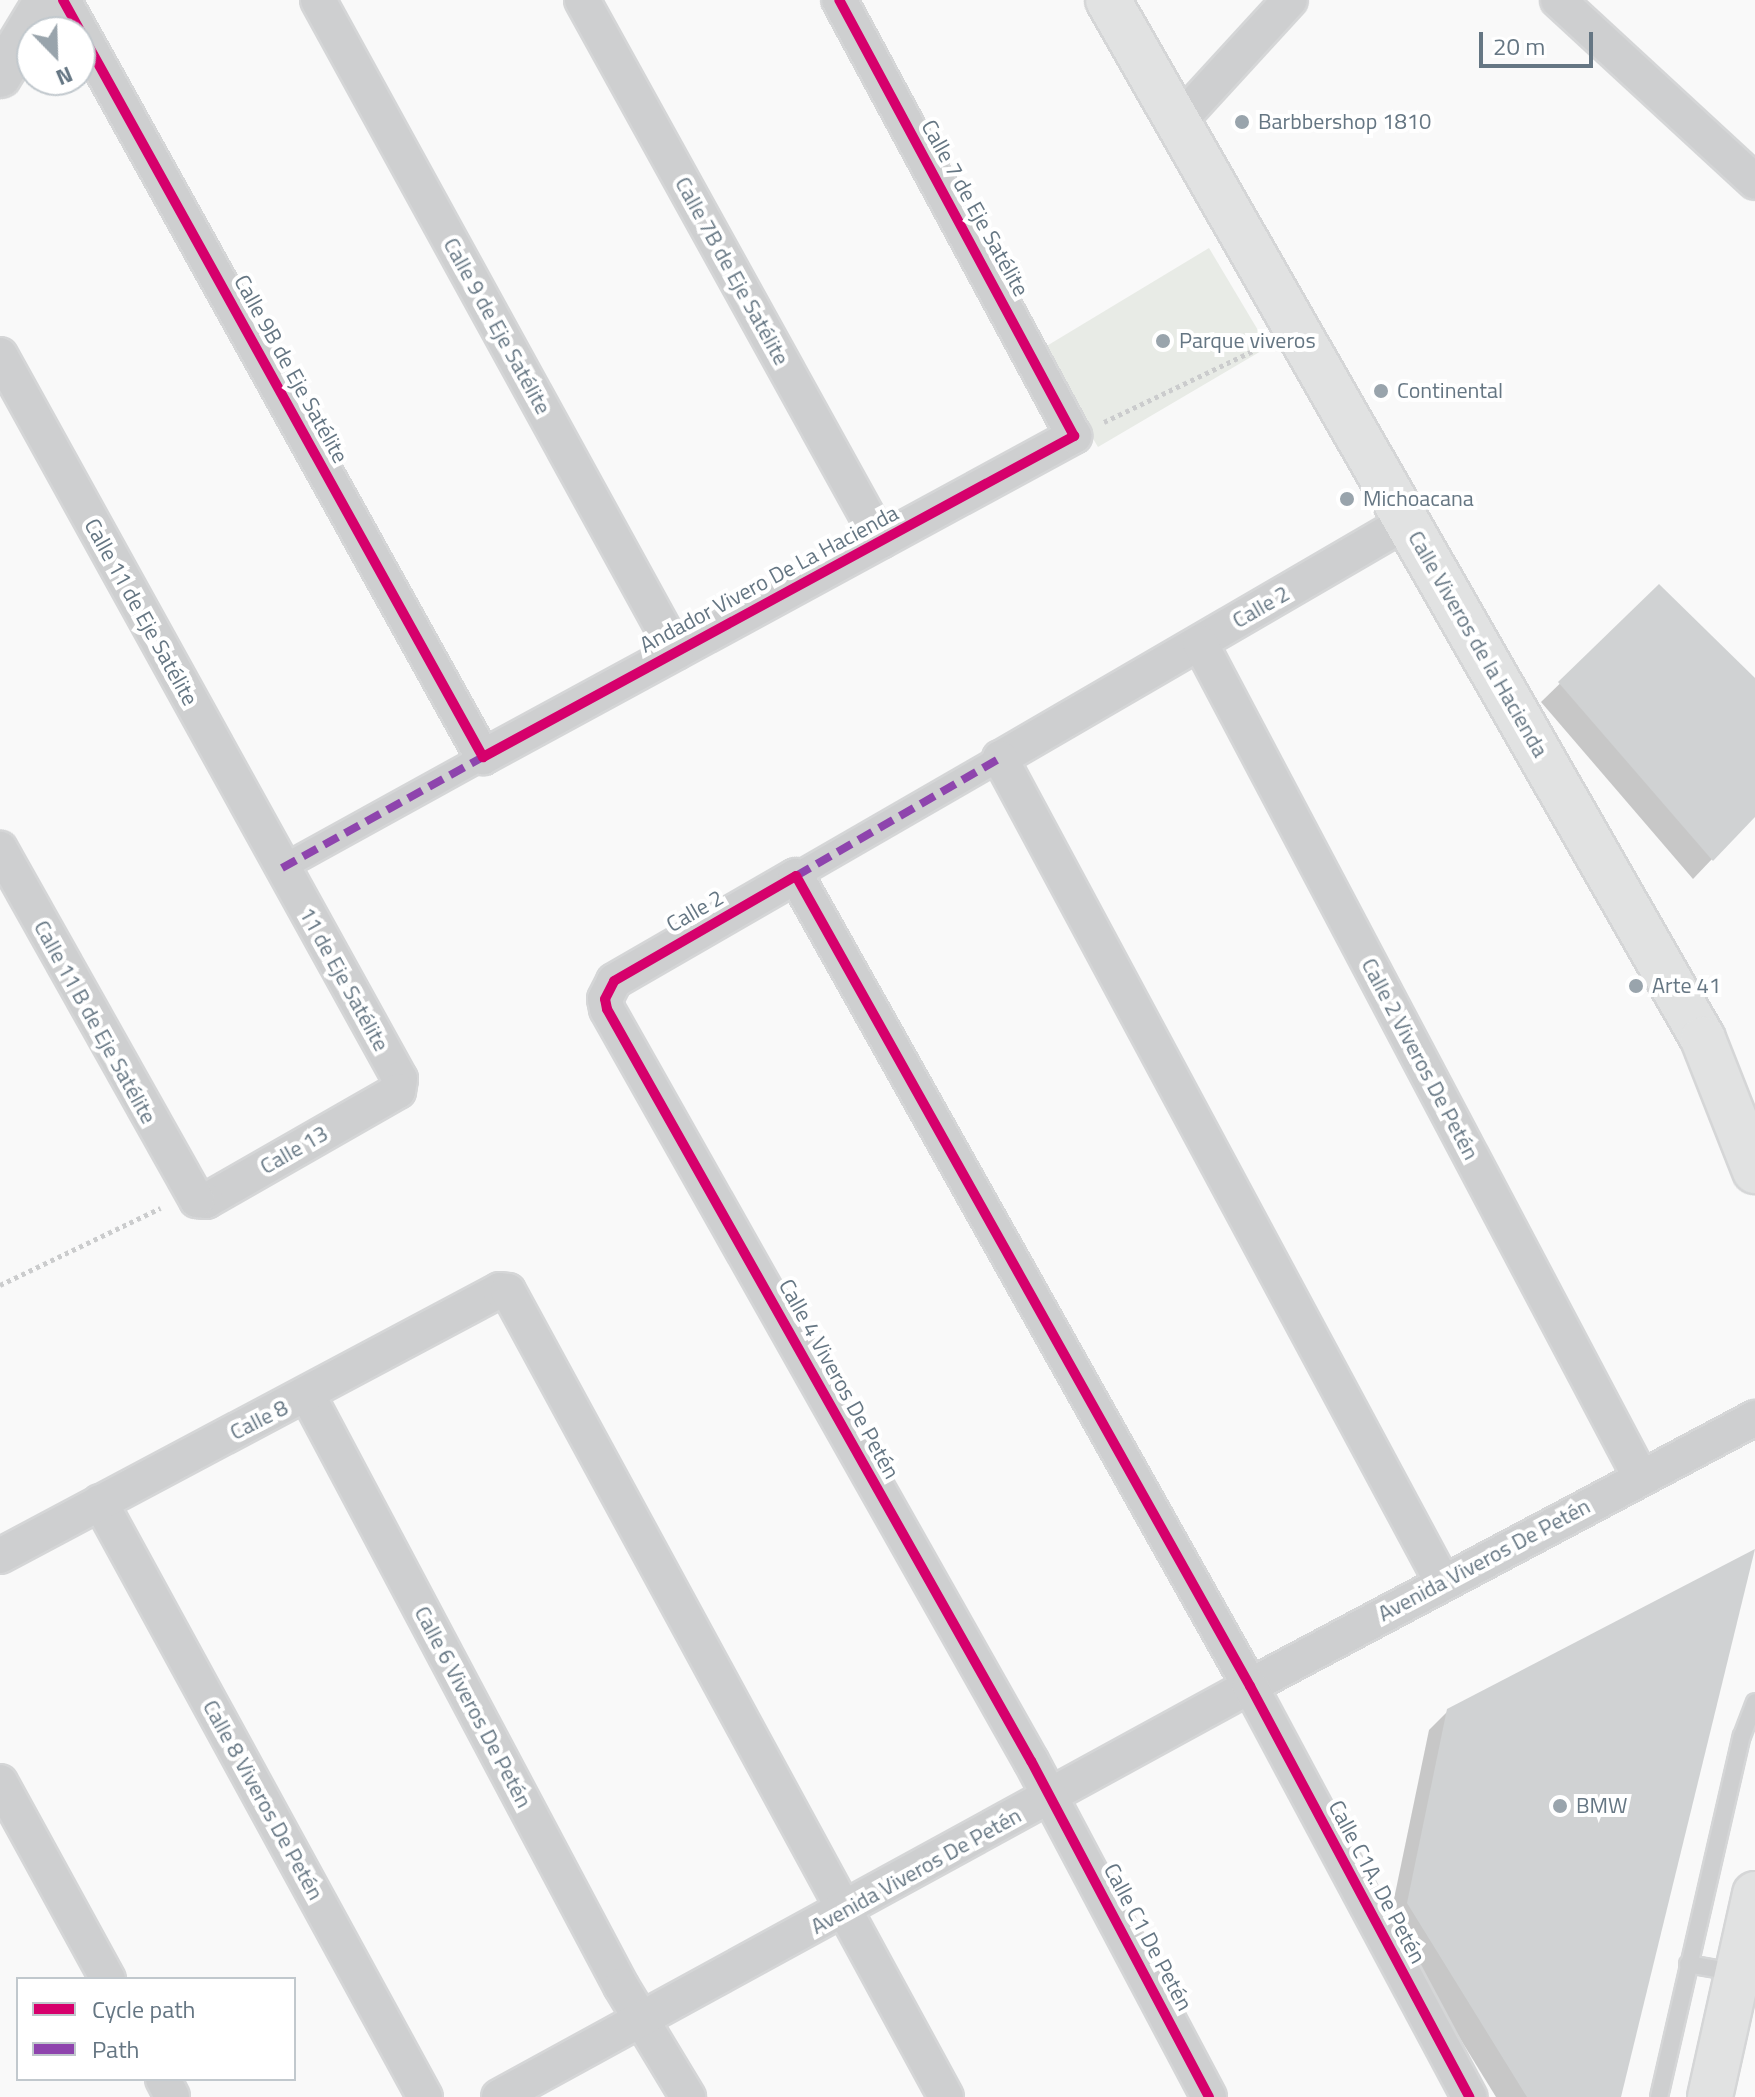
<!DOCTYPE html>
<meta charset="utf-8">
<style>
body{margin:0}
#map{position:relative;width:1755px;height:2097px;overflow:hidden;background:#f9f9f9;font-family:"Titillium Web",sans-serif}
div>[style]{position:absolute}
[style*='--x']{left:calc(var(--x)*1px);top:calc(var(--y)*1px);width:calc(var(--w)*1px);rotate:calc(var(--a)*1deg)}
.green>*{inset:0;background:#e8ebe6}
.shadow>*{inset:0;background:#0003}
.building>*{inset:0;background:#d0d2d3}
.path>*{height:5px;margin-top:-2.5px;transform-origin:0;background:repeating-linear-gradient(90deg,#cbcccd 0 4px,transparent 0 8px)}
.roads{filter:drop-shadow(2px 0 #d5d6d7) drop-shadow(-2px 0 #d5d6d7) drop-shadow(0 2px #d5d6d7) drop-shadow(0 -2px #d5d6d7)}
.service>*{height:16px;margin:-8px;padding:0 8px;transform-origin:8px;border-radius:8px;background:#cecfd0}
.pedestrian>*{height:24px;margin:-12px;padding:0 12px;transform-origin:12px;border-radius:12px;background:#cecfd0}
.minor>*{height:34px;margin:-17px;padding:0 17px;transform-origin:17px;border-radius:17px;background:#cecfd0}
.tertiary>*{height:42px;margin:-21px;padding:0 21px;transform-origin:21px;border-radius:21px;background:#cecfd0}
.secondary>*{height:44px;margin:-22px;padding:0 22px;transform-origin:22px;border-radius:22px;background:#e1e2e2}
.primary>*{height:44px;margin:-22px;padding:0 22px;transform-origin:22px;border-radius:22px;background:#e1e2e2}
.quiet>*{height:8px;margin-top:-4px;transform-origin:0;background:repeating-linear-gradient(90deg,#8e44ad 0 16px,transparent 0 24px)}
.cycleway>*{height:10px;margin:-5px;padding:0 5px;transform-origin:5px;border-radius:5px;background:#d6006c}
.dots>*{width:22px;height:22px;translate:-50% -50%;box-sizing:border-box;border:4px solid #fff;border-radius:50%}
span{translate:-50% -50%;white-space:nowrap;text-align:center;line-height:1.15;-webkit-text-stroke:8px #fff;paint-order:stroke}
.poi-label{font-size:22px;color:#657683}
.left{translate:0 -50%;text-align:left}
.street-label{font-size:22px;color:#657683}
.legend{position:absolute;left:16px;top:1977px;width:280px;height:104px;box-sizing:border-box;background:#fff;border:2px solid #c1c8cd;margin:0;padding:10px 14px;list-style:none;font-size:24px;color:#657683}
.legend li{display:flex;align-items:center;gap:16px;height:40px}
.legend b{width:40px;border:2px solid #c1c8cd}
.north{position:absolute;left:16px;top:16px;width:80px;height:80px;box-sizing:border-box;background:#fff;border:2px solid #c1c8cd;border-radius:50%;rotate:157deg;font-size:22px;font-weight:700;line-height:32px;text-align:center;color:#657683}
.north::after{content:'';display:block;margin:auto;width:28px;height:36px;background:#99a4ac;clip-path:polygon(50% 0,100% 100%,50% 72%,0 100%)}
.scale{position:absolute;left:1479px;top:32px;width:114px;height:36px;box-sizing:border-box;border:4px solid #657683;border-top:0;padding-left:10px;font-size:24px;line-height:28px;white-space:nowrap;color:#657683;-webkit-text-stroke:6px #fff;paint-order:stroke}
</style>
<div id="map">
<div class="green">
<div style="clip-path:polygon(1209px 248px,1268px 347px,1098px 447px,1040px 350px)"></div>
</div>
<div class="shadow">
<div style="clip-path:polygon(1659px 587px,1755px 681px,1755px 814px,1693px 879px,1541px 702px)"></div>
<div style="clip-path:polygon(1448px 1711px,1619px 2097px,1496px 2097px,1389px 1923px,1429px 1730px)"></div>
</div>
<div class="building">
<div style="clip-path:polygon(1659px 584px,1755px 678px,1755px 817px,1713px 861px,1558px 682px)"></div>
<div style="clip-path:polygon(1755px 1549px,1621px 2097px,1527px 2097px,1407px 1903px,1447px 1709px)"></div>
</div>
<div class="path">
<div style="--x:1104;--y:422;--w:174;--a:-25.5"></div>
<div style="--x:0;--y:1285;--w:178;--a:-25.6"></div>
</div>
<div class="roads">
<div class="service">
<div style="--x:1688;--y:1964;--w:47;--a:9.9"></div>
<div style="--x:1659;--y:2097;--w:370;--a:-77.1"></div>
<div style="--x:1742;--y:1736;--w:36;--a:-69"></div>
</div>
<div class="pedestrian">
<div style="--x:282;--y:868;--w:230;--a:-28.9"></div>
<div style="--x:796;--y:876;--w:236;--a:-30"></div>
</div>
<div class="minor">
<div style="--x:63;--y:0;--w:866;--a:60.98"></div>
<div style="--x:483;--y:757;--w:673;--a:-28.51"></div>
<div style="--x:1074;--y:436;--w:495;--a:-118.3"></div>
<div style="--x:318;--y:0;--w:744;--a:61.23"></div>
<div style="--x:582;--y:0;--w:618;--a:61.07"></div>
<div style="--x:1558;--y:0;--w:268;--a:42.7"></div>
<div style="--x:1179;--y:121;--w:164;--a:-47.5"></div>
<div style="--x:0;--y:355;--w:827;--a:61.08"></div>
<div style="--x:400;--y:1079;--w:12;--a:99"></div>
<div style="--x:398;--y:1091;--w:221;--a:150.2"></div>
<div style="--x:206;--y:1201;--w:9;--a:-174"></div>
<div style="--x:197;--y:1200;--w:403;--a:-119.3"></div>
<div style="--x:1408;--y:521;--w:472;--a:149.8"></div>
<div style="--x:1000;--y:758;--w:936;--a:61.77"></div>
<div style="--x:1200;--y:643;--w:942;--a:62.16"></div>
<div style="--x:307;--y:1394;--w:670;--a:62.06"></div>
<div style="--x:621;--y:1986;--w:130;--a:58.9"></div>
<div style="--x:100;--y:1502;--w:678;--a:61.36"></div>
<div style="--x:0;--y:1556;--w:566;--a:-28.01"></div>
<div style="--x:500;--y:1290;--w:8;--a:7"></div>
<div style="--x:508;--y:1291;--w:917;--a:61.48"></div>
<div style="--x:0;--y:1782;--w:225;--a:61.3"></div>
<div style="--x:163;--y:2079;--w:20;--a:63"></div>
<div style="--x:499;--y:2097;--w:856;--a:-28.69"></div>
<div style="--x:1250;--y:1686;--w:572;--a:-27.95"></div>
<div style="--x:1209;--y:2097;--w:380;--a:-117.9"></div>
<div style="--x:1031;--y:1761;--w:863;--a:-119.42"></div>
<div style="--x:607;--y:1009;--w:10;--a:-101"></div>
<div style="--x:605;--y:999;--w:20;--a:-63"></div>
<div style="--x:614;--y:981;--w:210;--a:-30"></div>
<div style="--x:796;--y:876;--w:929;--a:60.73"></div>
<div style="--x:1250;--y:1686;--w:466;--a:61.9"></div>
</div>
<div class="tertiary">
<div style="--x:0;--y:76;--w:89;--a:-58.8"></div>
</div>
<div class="secondary">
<div style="--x:1108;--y:0;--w:1197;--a:60.2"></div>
<div style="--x:1703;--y:1039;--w:142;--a:68.5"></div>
</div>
<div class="primary">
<div style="--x:1710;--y:2097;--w:208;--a:-77.5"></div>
</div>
</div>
<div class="quiet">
<div style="--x:282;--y:868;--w:230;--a:-28.9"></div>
<div style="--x:796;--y:876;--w:236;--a:-30"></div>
</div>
<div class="cycleway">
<div style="--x:63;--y:0;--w:866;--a:60.98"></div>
<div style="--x:483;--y:757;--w:673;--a:-28.51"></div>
<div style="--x:1074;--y:436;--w:495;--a:-118.3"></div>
<div style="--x:1209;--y:2097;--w:380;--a:-117.9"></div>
<div style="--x:1031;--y:1761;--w:863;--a:-119.42"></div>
<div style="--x:607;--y:1009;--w:10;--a:-101"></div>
<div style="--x:605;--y:999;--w:20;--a:-63"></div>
<div style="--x:614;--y:981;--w:210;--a:-30"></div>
<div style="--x:796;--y:876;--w:929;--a:60.73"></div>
<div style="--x:1250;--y:1686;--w:466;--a:61.9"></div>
</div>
<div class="dots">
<div style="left:1242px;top:122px;background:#99a4ac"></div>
<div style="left:1163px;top:341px;background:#99a4ac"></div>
<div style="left:1381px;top:391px;background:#99a4ac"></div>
<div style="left:1347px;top:499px;background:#99a4ac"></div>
<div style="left:1636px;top:986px;background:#99a4ac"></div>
<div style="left:1560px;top:1806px;background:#99a4ac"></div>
</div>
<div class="poi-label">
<span class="left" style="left:1258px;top:122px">Barbbershop 1810</span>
<span class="left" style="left:1179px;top:341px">Parque viveros</span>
<span class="left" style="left:1397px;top:391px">Continental</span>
<span class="left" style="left:1363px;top:499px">Michoacana</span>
<span class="left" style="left:1652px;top:986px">Arte 41</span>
<span class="left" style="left:1576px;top:1806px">BMW</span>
</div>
<div class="street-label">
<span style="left:975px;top:208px;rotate:61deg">Calle 7 de Eje Satélite</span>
<span style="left:732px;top:271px;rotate:61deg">Calle 7B de Eje Satélite</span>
<span style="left:497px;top:326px;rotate:61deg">Calle 9 de Eje Satélite</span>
<span style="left:291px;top:369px;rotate:61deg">Calle 9B de Eje Satélite</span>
<span style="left:769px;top:579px;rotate:-28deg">Andador Vivero De La Hacienda</span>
<span style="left:1261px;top:607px;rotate:-30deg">Calle 2</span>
<span style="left:141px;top:612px;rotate:61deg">Calle 11 de Eje Satélite</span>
<span style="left:1478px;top:644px;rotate:60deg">Calle Viveros de la Hacienda</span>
<span style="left:695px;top:911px;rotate:-30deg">Calle 2</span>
<span style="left:344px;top:979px;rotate:61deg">11 de Eje Satélite</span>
<span style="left:95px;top:1022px;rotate:61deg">Calle 11 B de Eje Satélite</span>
<span style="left:1420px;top:1059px;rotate:62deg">Calle 2 Viveros De Petén</span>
<span style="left:294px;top:1150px;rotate:-30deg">Calle 13</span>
<span style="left:839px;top:1379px;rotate:61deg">Calle 4 Viveros De Petén</span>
<span style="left:259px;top:1420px;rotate:-27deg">Calle 8</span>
<span style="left:1484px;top:1560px;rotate:-28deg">Avenida Viveros De Petén</span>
<span style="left:473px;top:1707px;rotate:62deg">Calle 6 Viveros De Petén</span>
<span style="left:263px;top:1800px;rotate:61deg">Calle 8 Viveros De Petén</span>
<span style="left:916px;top:1871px;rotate:-29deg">Avenida Viveros De Petén</span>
<span style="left:1377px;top:1882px;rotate:62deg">Calle C1A. De Petén</span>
<span style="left:1148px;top:1937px;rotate:62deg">Calle C1 De Petén</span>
</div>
<ul class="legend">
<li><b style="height:10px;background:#d6006c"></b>Cycle path</li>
<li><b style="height:10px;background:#8e44ad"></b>Path</li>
</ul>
<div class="north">N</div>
<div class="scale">20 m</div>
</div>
